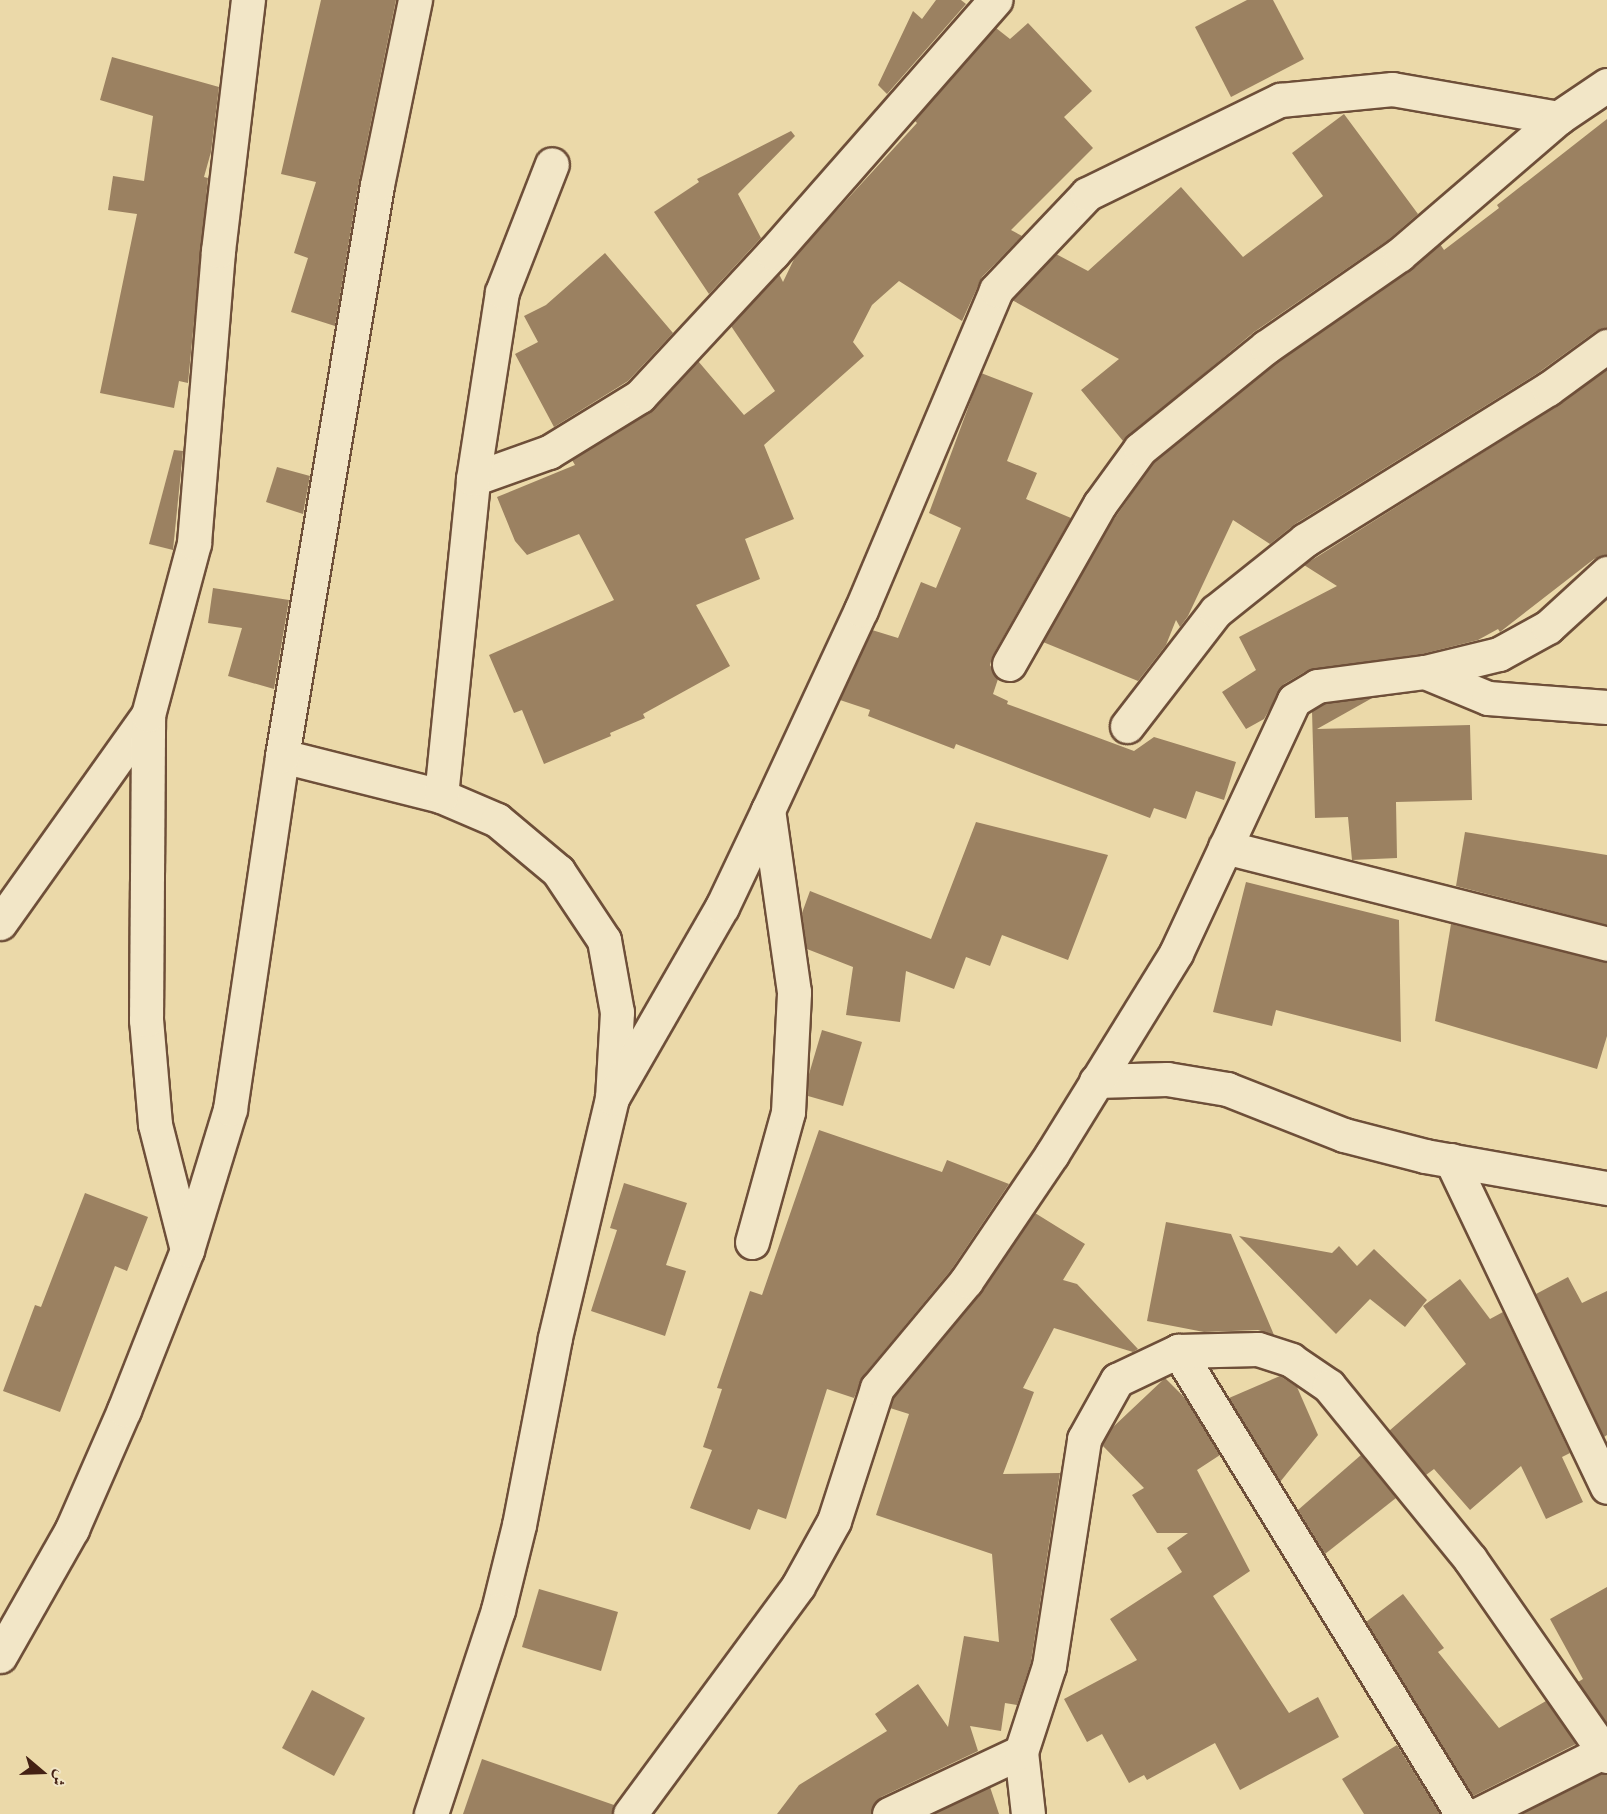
<!DOCTYPE html>
<meta charset="utf-8">
<style>
body{margin:0}
#map{position:relative;width:1607px;height:1814px;overflow:hidden;background:#ebd9a9;font-family:"IM FELL DW Pica",Amiri,serif}
div>[style]{position:absolute}
[style*='--x']{left:calc(var(--x)*1px);top:calc(var(--y)*1px);width:calc(var(--w)*1px);rotate:calc(var(--a)*1deg)}
.building>*{inset:0;background:#9b8161}
.roads{filter:drop-shadow(2px 0 #6e4f39) drop-shadow(-2px 0 #6e4f39) drop-shadow(0 2px #6e4f39) drop-shadow(0 -2px #6e4f39)}
.minor>*{height:33px;margin:-16.5px;padding:0 16.5px;transform-origin:16.5px;border-radius:16.5px;background:#f2e6c7}
span{translate:-50% -50%;white-space:nowrap;text-align:center;line-height:1.15;-webkit-text-stroke:4.5px #f2e6c7;paint-order:stroke}
.north{position:absolute;left:12px;top:1742px;width:60px;height:60px;-webkit-text-stroke:4px #f2e6c7;paint-order:stroke;rotate:109deg;font-size:16px;font-weight:700;line-height:24px;text-align:center;color:#442114}
.north::after{content:'';display:block;margin:auto;width:21px;height:27px;background:#442114;clip-path:polygon(50% 0,100% 100%,50% 72%,0 100%)}
</style>
<div id="map">
<div class="building">
<div style="clip-path:polygon(321px 0,396px 0,359px 181px,335px 326px,291px 312px,308px 258px,294px 253px,316px 182px,281px 174px)"></div>
<div style="clip-path:polygon(936px 0,961px 0,966px 4px,887px 94px,878px 85px,913px 11px,922px 19px)"></div>
<div style="clip-path:polygon(1247px 0,1273px 0,1304px 59px,1231px 97px,1195px 27px)"></div>
<div style="clip-path:polygon(1028px 23px,1092px 91px,1064px 117px,1093px 148px,1011px 230px,1022px 236px,982px 277px,962px 321px,899px 281px,872px 305px,853px 342px,864px 356px,764px 445px,794px 519px,745px 539px,760px 579px,696px 605px,730px 666px,643px 714px,645px 718px,610px 733px,611px 736px,544px 764px,522px 710px,514px 713px,489px 655px,614px 600px,579px 534px,527px 555px,515px 541px,497px 497px,575px 465px,572px 460px,654px 409px,698px 361px,744px 415px,775px 391px,731px 326px,779px 274px,783px 282px,796px 255px,917px 123px,914px 120px,996px 28px,1010px 39px)"></div>
<div style="clip-path:polygon(112px 57px,219px 87px,211px 152px,204px 177px,208px 178px,188px 383px,179px 381px,174px 408px,100px 393px,137px 214px,108px 210px,113px 176px,144px 181px,153px 116px,100px 100px)"></div>
<div style="clip-path:polygon(1344px 114px,1418px 214px,1388px 240px,1254px 332px,1123px 441px,1081px 390px,1119px 359px,1012px 300px,1056px 254px,1088px 271px,1181px 187px,1243px 257px,1323px 196px,1292px 153px)"></div>
<div style="clip-path:polygon(1607px 119px,1607px 328px,1596px 331px,1538px 373px,1295px 524px,1270px 544px,1233px 520px,1188px 616px,1180px 627px,1176px 620px,1166px 645px,1138px 681px,1043px 642px,1105px 532px,1154px 462px,1277px 362px,1410px 270px,1440px 244px,1444px 250px,1499px 208px,1497px 205px)"></div>
<div style="clip-path:polygon(791px 131px,795px 136px,738px 194px,761px 238px,709px 294px,654px 212px,699px 182px,697px 179px)"></div>
<div style="clip-path:polygon(605px 253px,673px 333px,628px 381px,554px 427px,515px 354px,538px 342px,524px 316px,546px 305px)"></div>
<div style="clip-path:polygon(1607px 369px,1607px 555px,1594px 559px,1500px 632px,1498px 629px,1478px 640px,1422px 654px,1308px 670px,1284px 684px,1264px 719px,1246px 729px,1222px 692px,1256px 670px,1239px 637px,1337px 586px,1304px 565px,1558px 405px)"></div>
<div style="clip-path:polygon(981px 373px,1033px 393px,1007px 461px,1037px 473px,1026px 499px,1071px 518px,993px 655px,990px 665px,998px 679px,993px 694px,1008px 701px,1007px 704px,1134px 751px,1154px 737px,1236px 762px,1224px 800px,1196px 791px,1186px 819px,1154px 808px,1150px 818px,956px 744px,954px 749px,868px 716px,870px 710px,840px 700px,872px 630px,898px 638px,921px 582px,936px 588px,961px 528px,929px 513px)"></div>
<div style="clip-path:polygon(174px 450px,183px 451px,173px 550px,149px 544px)"></div>
<div style="clip-path:polygon(277px 467px,310px 476px,303px 514px,266px 502px)"></div>
<div style="clip-path:polygon(213px 588px,289px 600px,274px 689px,228px 676px,242px 628px,208px 623px)"></div>
<div style="clip-path:polygon(1374px 697px,1317px 729px,1470px 725px,1472px 800px,1396px 802px,1397px 858px,1352px 860px,1348px 817px,1315px 818px,1312px 711px,1323px 704px)"></div>
<div style="clip-path:polygon(976px 822px,1108px 855px,1068px 960px,1002px 935px,990px 966px,966px 957px,954px 989px,906px 971px,900px 1022px,846px 1015px,853px 967px,807px 949px,802px 913px,810px 891px,931px 939px)"></div>
<div style="clip-path:polygon(1465px 832px,1607px 855px,1607px 925px,1456px 886px)"></div>
<div style="clip-path:polygon(1246px 882px,1399px 920px,1401px 1042px,1276px 1010px,1272px 1026px,1213px 1012px)"></div>
<div style="clip-path:polygon(1451px 924px,1607px 962px,1607px 1036px,1597px 1069px,1435px 1021px)"></div>
<div style="clip-path:polygon(822px 1030px,862px 1042px,843px 1106px,808px 1096px,809px 1074px)"></div>
<div style="clip-path:polygon(819px 1130px,942px 1172px,947px 1160px,1009px 1184px,951px 1270px,863px 1376px,854px 1398px,827px 1389px,786px 1519px,758px 1509px,750px 1530px,690px 1508px,712px 1450px,703px 1447px,722px 1389px,717px 1388px,750px 1291px,762px 1295px)"></div>
<div style="clip-path:polygon(624px 1183px,687px 1203px,666px 1265px,686px 1271px,665px 1336px,591px 1311px,617px 1230px,610px 1228px)"></div>
<div style="clip-path:polygon(85px 1193px,148px 1217px,127px 1271px,115px 1266px,60px 1412px,3px 1391px,35px 1305px,41px 1307px)"></div>
<div style="clip-path:polygon(1035px 1213px,1085px 1244px,1063px 1280px,1077px 1284px,1138px 1349px,1133px 1352px,1054px 1328px,1023px 1388px,1034px 1392px,1003px 1474px,1060px 1473px,1031px 1662px,1017px 1705px,1005px 1703px,1001px 1731px,970px 1726px,978px 1751px,881px 1797px,871px 1814px,777px 1814px,799px 1785px,887px 1731px,875px 1714px,918px 1684px,948px 1727px,964px 1636px,999px 1642px,992px 1554px,876px 1515px,909px 1414px,890px 1408px,894px 1397px,980px 1293px)"></div>
<div style="clip-path:polygon(1166px 1222px,1231px 1234px,1274px 1335px,1258px 1330px,1204px 1332px,1147px 1321px)"></div>
<div style="clip-path:polygon(1239px 1236px,1332px 1253px,1339px 1246px,1357px 1266px,1374px 1249px,1427px 1300px,1405px 1327px,1370px 1299px,1336px 1334px)"></div>
<div style="clip-path:polygon(1568px 1277px,1582px 1303px,1607px 1291px,1607px 1435px,1604px 1437px,1536px 1294px)"></div>
<div style="clip-path:polygon(1460px 1279px,1490px 1319px,1503px 1312px,1570px 1453px,1562px 1457px,1583px 1502px,1546px 1519px,1521px 1466px,1470px 1510px,1434px 1469px,1426px 1475px,1389px 1431px,1466px 1364px,1423px 1306px)"></div>
<div style="clip-path:polygon(1280px 1376px,1297px 1387px,1318px 1435px,1280px 1482px,1229px 1398px)"></div>
<div style="clip-path:polygon(1165px 1378px,1185px 1398px,1220px 1455px,1197px 1470px,1250px 1571px,1213px 1596px,1289px 1713px,1318px 1697px,1339px 1737px,1240px 1790px,1215px 1743px,1147px 1780px,1144px 1775px,1129px 1783px,1102px 1734px,1087px 1742px,1064px 1699px,1137px 1660px,1110px 1619px,1182px 1572px,1167px 1548px,1188px 1533px,1157px 1533px,1132px 1495px,1144px 1488px,1102px 1445px,1112px 1428px)"></div>
<div style="clip-path:polygon(1361px 1455px,1396px 1498px,1325px 1554px,1298px 1510px)"></div>
<div style="clip-path:polygon(1607px 1587px,1607px 1723px,1578px 1682px,1583px 1679px,1550px 1619px)"></div>
<div style="clip-path:polygon(539px 1589px,618px 1612px,601px 1671px,522px 1647px)"></div>
<div style="clip-path:polygon(1403px 1594px,1444px 1648px,1438px 1652px,1499px 1728px,1546px 1701px,1576px 1744px,1473px 1796px,1366px 1622px)"></div>
<div style="clip-path:polygon(312px 1690px,365px 1718px,334px 1776px,282px 1748px)"></div>
<div style="clip-path:polygon(1397px 1745px,1440px 1814px,1364px 1814px,1342px 1779px)"></div>
<div style="clip-path:polygon(482px 1759px,614px 1805px,612px 1814px,463px 1814px)"></div>
<div style="clip-path:polygon(1602px 1774px,1607px 1774px,1607px 1814px,1521px 1814px)"></div>
<div style="clip-path:polygon(990px 1787px,999px 1814px,933px 1814px)"></div>
</div>
<div class="roads">
<div class="minor">
<div style="--x:473;--y:479;--w:81;--a:-19.6"></div>
<div style="--x:549;--y:452;--w:107;--a:-31.6"></div>
<div style="--x:640;--y:396;--w:195;--a:-47.1"></div>
<div style="--x:773;--y:253;--w:337;--a:-48.7"></div>
<div style="--x:1009;--y:664;--w:184;--a:-60.4"></div>
<div style="--x:1100;--y:504;--w:68;--a:-54"></div>
<div style="--x:1140;--y:449;--w:162;--a:-39"></div>
<div style="--x:1266;--y:347;--w:162;--a:-34.7"></div>
<div style="--x:1399;--y:255;--w:210;--a:-40.7"></div>
<div style="--x:1425;--y:672;--w:68;--a:22.4"></div>
<div style="--x:1488;--y:698;--w:119;--a:4.3"></div>
<div style="--x:1127;--y:726;--w:145;--a:-52.3"></div>
<div style="--x:1216;--y:611;--w:114;--a:-38.6"></div>
<div style="--x:1305;--y:540;--w:286;--a:-31.9"></div>
<div style="--x:1548;--y:389;--w:73;--a:-36.1"></div>
<div style="--x:282;--y:756;--w:164;--a:14.1"></div>
<div style="--x:441;--y:796;--w:61;--a:23.2"></div>
<div style="--x:497;--y:820;--w:80;--a:39.9"></div>
<div style="--x:558;--y:871;--w:83;--a:56.3"></div>
<div style="--x:604;--y:940;--w:73;--a:79.8"></div>
<div style="--x:617;--y:1012;--w:86;--a:93.3"></div>
<div style="--x:612;--y:1098;--w:247;--a:103.4"></div>
<div style="--x:555;--y:1338;--w:190;--a:100.9"></div>
<div style="--x:519;--y:1525;--w:88;--a:103.9"></div>
<div style="--x:498;--y:1610;--w:215;--a:108.2"></div>
<div style="--x:441;--y:796;--w:319;--a:-84.2"></div>
<div style="--x:473;--y:479;--w:189;--a:-81.2"></div>
<div style="--x:502;--y:292;--w:137;--a:-68.7"></div>
<div style="--x:1225;--y:847;--w:394;--a:14.2"></div>
<div style="--x:0;--y:923;--w:255;--a:-54.6"></div>
<div style="--x:1096;--y:1081;--w:71;--a:-1.6"></div>
<div style="--x:1167;--y:1079;--w:61;--a:9.5"></div>
<div style="--x:1227;--y:1089;--w:126;--a:21.5"></div>
<div style="--x:1344;--y:1135;--w:84;--a:14.5"></div>
<div style="--x:1425;--y:1156;--w:185;--a:10"></div>
<div style="--x:612;--y:1098;--w:220;--a:-60.1"></div>
<div style="--x:722;--y:907;--w:107;--a:-64.6"></div>
<div style="--x:768;--y:810;--w:221;--a:-65.1"></div>
<div style="--x:861;--y:610;--w:347;--a:-67.1"></div>
<div style="--x:996;--y:290;--w:132;--a:-46.5"></div>
<div style="--x:1087;--y:194;--w:215;--a:-26"></div>
<div style="--x:1280;--y:100;--w:113;--a:-5.6"></div>
<div style="--x:1392;--y:89;--w:169;--a:9.9"></div>
<div style="--x:1558;--y:118;--w:59;--a:-34"></div>
<div style="--x:1451;--y:1160;--w:362;--a:64.5"></div>
<div style="--x:752;--y:1242;--w:135;--a:-74.5"></div>
<div style="--x:788;--y:1112;--w:120;--a:-87.1"></div>
<div style="--x:794;--y:992;--w:184;--a:-98.1"></div>
<div style="--x:187;--y:1250;--w:130;--a:-104.3"></div>
<div style="--x:155;--y:1124;--w:104;--a:-94.9"></div>
<div style="--x:146;--y:1020;--w:305;--a:-89.6"></div>
<div style="--x:148;--y:715;--w:178;--a:-75"></div>
<div style="--x:194;--y:543;--w:293;--a:-85.3"></div>
<div style="--x:218;--y:251;--w:253;--a:-83.2"></div>
<div style="--x:1178;--y:1351;--w:543;--a:58.48"></div>
<div style="--x:0;--y:1656;--w:146;--a:-60.4"></div>
<div style="--x:72;--y:1529;--w:130;--a:-66.4"></div>
<div style="--x:124;--y:1410;--w:172;--a:-68.5"></div>
<div style="--x:187;--y:1250;--w:147;--a:-73"></div>
<div style="--x:230;--y:1109;--w:357;--a:-81.6"></div>
<div style="--x:282;--y:756;--w:579;--a:-80.55"></div>
<div style="--x:377;--y:185;--w:189;--a:-78.4"></div>
<div style="--x:630;--y:1814;--w:283;--a:-53.6"></div>
<div style="--x:798;--y:1586;--w:74;--a:-61"></div>
<div style="--x:834;--y:1521;--w:140;--a:-72.1"></div>
<div style="--x:877;--y:1388;--w:139;--a:-50.2"></div>
<div style="--x:966;--y:1281;--w:153;--a:-55.9"></div>
<div style="--x:1052;--y:1154;--w:236;--a:-58.3"></div>
<div style="--x:1176;--y:953;--w:279;--a:-65"></div>
<div style="--x:1294;--y:700;--w:27;--a:-31"></div>
<div style="--x:1317;--y:686;--w:109;--a:-7.4"></div>
<div style="--x:1425;--y:672;--w:76;--a:-13.7"></div>
<div style="--x:1499;--y:654;--w:56;--a:-28.9"></div>
<div style="--x:1548;--y:627;--w:80;--a:-42.5"></div>
<div style="--x:889;--y:1814;--w:146;--a:-25.2"></div>
<div style="--x:1028;--y:1814;--w:62;--a:-96.4"></div>
<div style="--x:1021;--y:1752;--w:90;--a:-72"></div>
<div style="--x:1049;--y:1666;--w:230;--a:-81.2"></div>
<div style="--x:1084;--y:1439;--w:68;--a:-60.8"></div>
<div style="--x:1117;--y:1380;--w:68;--a:-25.4"></div>
<div style="--x:1178;--y:1351;--w:80;--a:-1.4"></div>
<div style="--x:1258;--y:1349;--w:35;--a:18"></div>
<div style="--x:1291;--y:1360;--w:46;--a:34.4"></div>
<div style="--x:1329;--y:1386;--w:223;--a:50.8"></div>
<div style="--x:1470;--y:1559;--w:240;--a:55.2"></div>
<div style="--x:1479;--y:1814;--w:143;--a:-26.6"></div>
</div>
</div>
<div class="north">ش</div>
</div>
